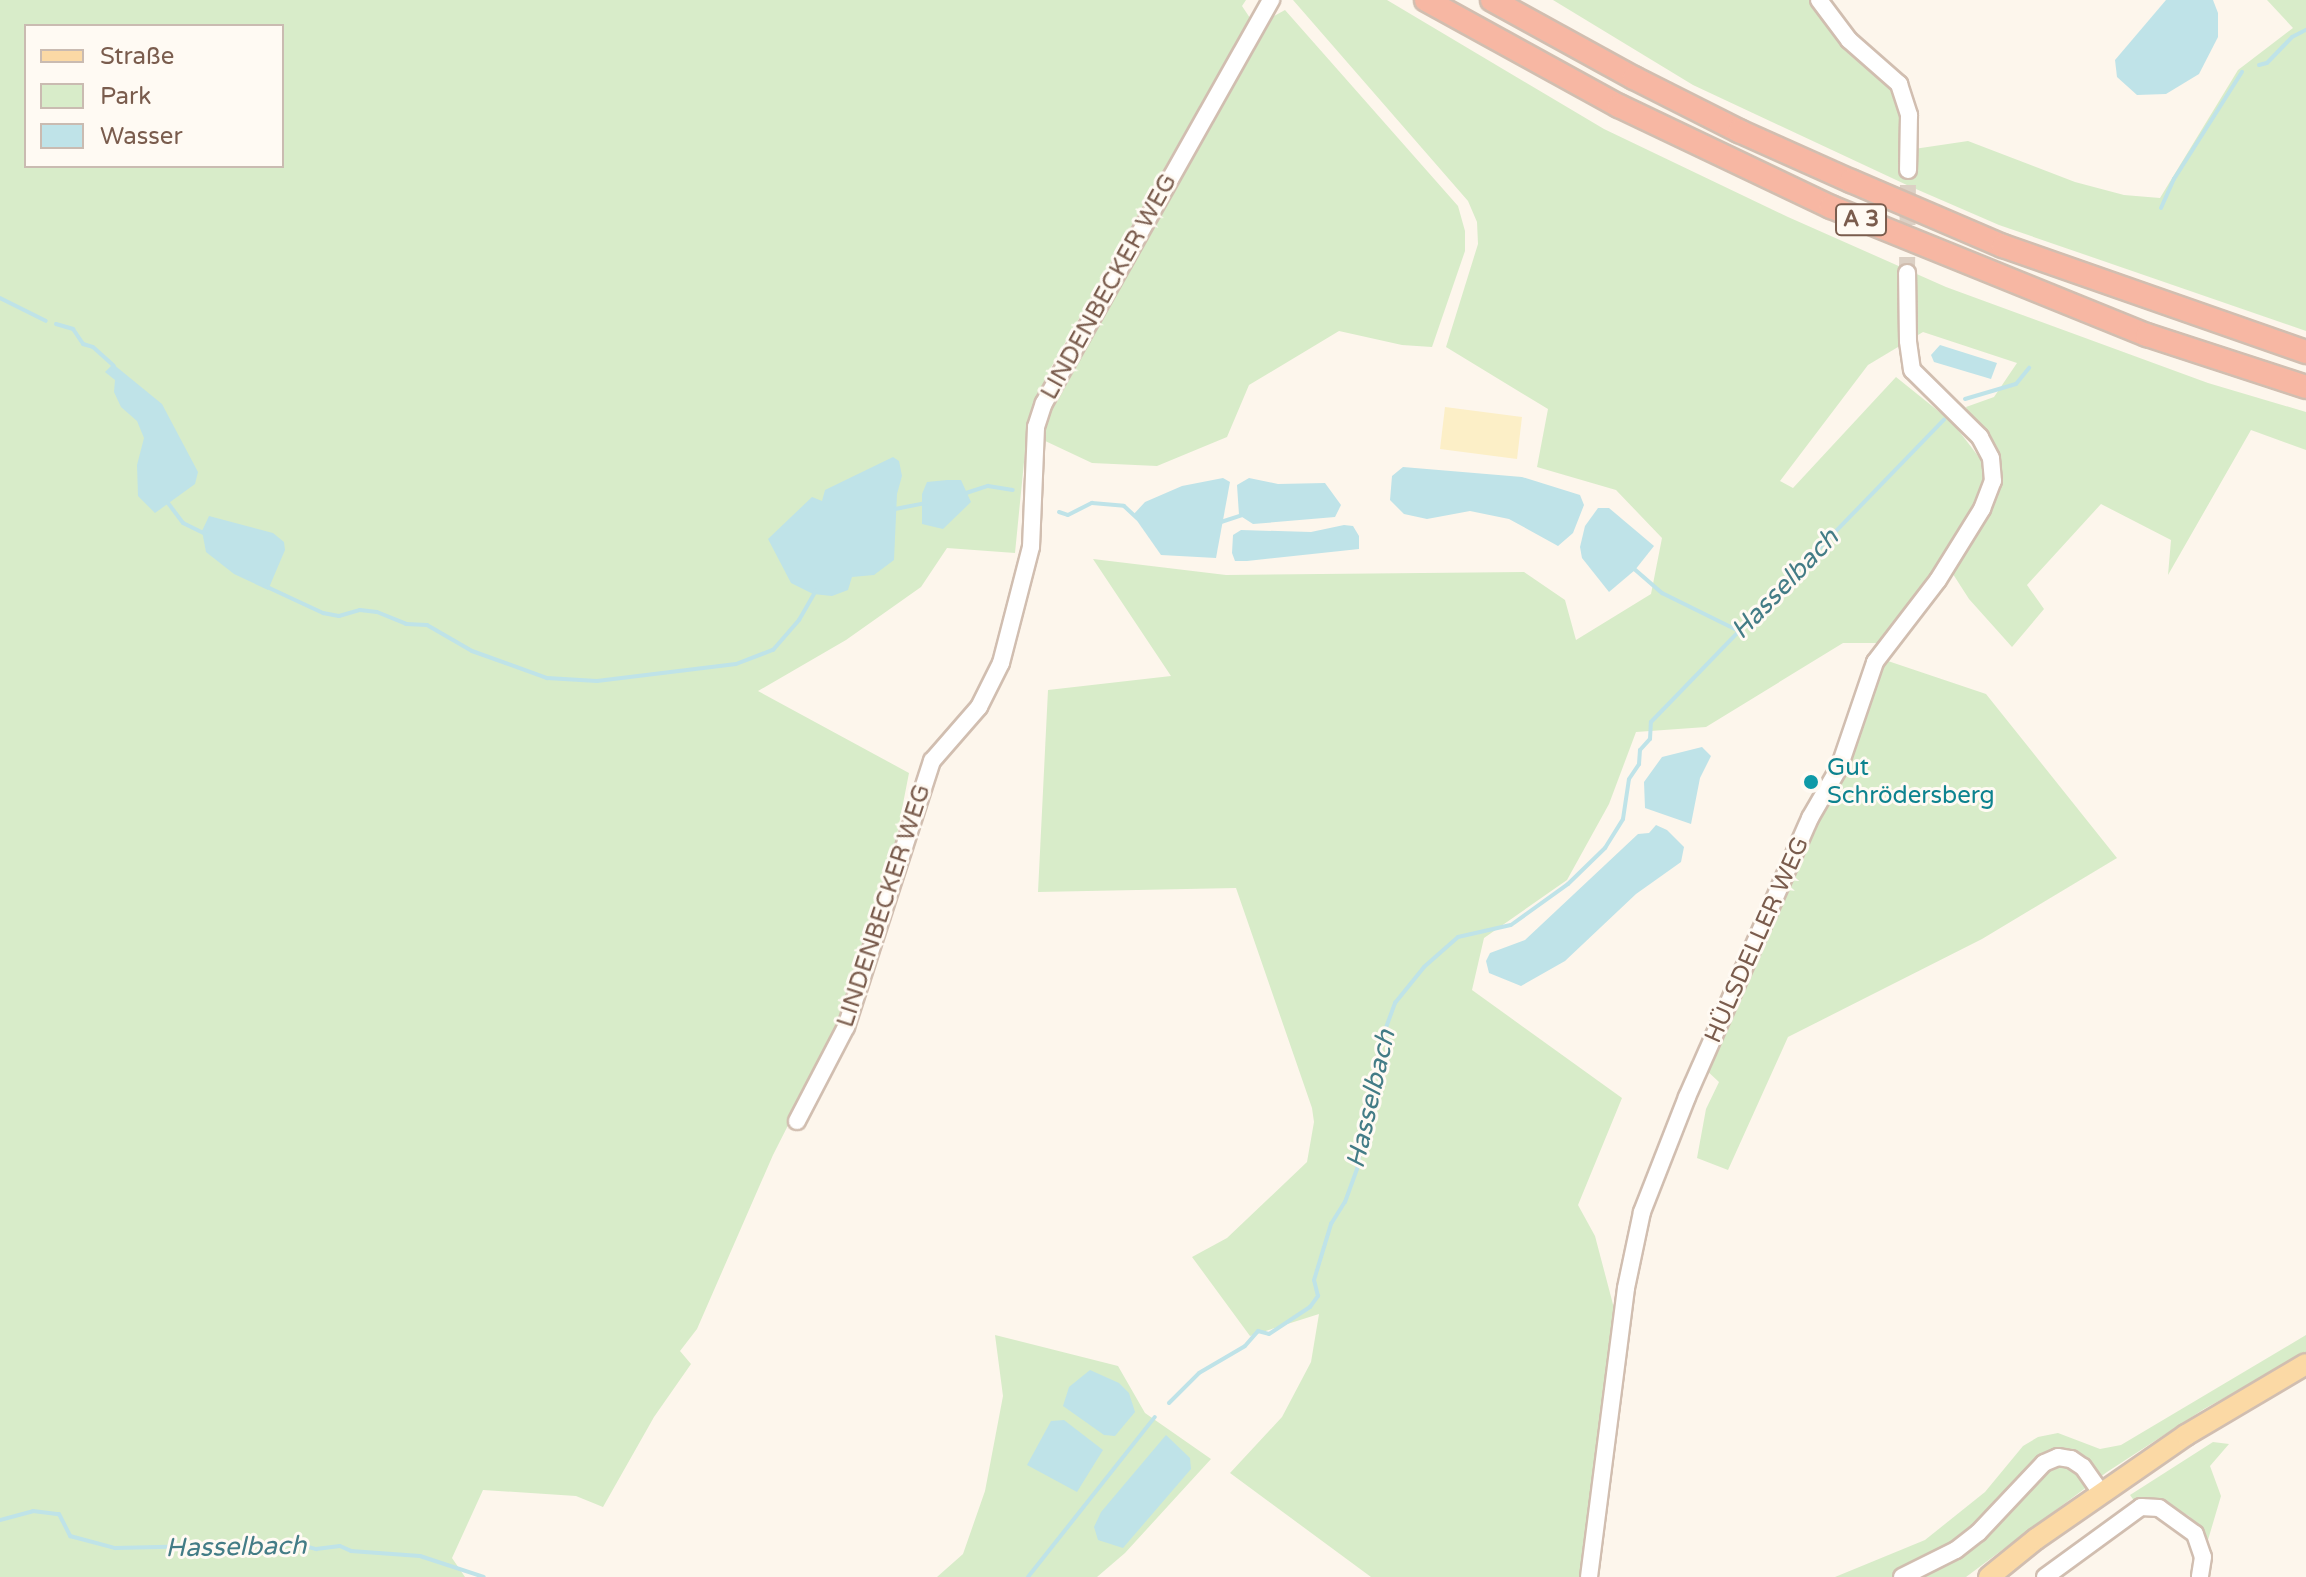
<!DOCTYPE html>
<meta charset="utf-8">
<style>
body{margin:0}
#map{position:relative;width:2306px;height:1577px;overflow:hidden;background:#fdf6ec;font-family:"Varela Round",sans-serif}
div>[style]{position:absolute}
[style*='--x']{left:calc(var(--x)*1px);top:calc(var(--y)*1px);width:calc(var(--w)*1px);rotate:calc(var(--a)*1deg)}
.green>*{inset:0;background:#d8ecc9}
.sand>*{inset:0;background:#fcefc7}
.water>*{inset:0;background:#bfe3e8}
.stream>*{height:4px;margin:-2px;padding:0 2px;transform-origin:2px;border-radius:2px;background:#bfe3e8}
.minor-tunnel>*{height:16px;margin-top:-8px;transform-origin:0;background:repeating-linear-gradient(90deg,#dcd0c4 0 16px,transparent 0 24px)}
.roads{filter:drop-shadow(2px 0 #d1beb0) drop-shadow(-2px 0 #d1beb0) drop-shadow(0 2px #d1beb0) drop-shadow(0 -2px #d1beb0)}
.minor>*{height:16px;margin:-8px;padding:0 8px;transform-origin:8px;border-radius:8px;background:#fff}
.major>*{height:20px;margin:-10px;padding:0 10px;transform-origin:10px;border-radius:10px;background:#fbd9a5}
.highway>*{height:22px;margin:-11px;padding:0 11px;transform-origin:11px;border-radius:11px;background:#f7b7a3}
.dots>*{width:22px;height:22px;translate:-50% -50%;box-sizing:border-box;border:4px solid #fffaf3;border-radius:50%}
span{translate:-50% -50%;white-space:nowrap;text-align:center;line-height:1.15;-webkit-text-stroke:6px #fffaf3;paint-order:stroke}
.shield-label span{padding:2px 6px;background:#fffaf3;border:2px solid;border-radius:6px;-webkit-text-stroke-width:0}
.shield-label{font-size:22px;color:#7a5c4d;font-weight:700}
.street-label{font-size:24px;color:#7a5c4d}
.culture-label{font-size:24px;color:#0d838f}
.left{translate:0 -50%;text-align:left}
.water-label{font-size:26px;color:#437c86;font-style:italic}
.legend{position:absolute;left:24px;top:24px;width:260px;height:144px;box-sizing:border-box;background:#fffaf3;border:2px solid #cabbb1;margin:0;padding:10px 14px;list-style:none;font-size:24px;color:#7a5c4d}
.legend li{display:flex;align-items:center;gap:16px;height:40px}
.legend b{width:40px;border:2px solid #cabbb1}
</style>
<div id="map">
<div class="green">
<div style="clip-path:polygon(evenodd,0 0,1246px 0,1242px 6px,1250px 18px,1049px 371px,1027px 432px,1015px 553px,947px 548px,921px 587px,846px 640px,758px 691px,909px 773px,885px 896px,844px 1015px,773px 1155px,697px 1329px,680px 1351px,691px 1364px,654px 1417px,603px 1507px,576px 1496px,483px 1490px,452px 1558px,465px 1577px,0 1577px,0 0,26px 26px,282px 26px,282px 166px,26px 166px,26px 26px)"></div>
<div style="clip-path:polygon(1293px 0,1387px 0,1604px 129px,1788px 217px,1946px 287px,2208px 383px,2306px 412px,2306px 450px,2251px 430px,2168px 575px,2171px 540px,2101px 504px,2027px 585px,2044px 609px,2012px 647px,1969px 599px,1951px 571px,1997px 490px,1966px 407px,1994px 397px,2017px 363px,1923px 332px,1868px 365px,1780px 481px,1793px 488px,1896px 377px,1952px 422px,1985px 465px,1982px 496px,1930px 582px,1882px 643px,1843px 643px,1706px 727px,1636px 732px,1609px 804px,1567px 880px,1484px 938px,1472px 990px,1622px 1098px,1578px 1205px,1595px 1236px,1615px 1312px,1583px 1577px,1371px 1577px,1230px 1473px,1282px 1417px,1311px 1362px,1319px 1314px,1250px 1336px,1192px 1257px,1227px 1238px,1307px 1162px,1314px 1122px,1312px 1108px,1236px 888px,1038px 892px,1048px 690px,1171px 676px,1093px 559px,1226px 575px,1524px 572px,1565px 600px,1576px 640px,1651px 594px,1662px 538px,1616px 490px,1537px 467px,1548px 409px,1446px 347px,1478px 244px,1477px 222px,1468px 201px)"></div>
<div style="clip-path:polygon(1553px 0,1812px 0,1896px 91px,1914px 149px,1968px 141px,2075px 182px,2124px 195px,2160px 198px,2238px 70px,2293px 28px,2267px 0,2306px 0,2306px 331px,1999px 225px,1909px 186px,1693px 85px)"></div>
<div style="clip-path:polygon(1285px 10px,1458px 206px,1465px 231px,1465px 251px,1432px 347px,1402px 345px,1339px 331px,1249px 385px,1227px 437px,1157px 466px,1092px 463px,1041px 439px,1061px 377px,1267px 20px)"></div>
<div style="clip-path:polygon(1882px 659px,1986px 694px,2117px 858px,1982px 939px,1788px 1037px,1728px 1170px,1697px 1158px,1706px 1109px,1719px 1082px,1705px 1069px)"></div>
<div style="clip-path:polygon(995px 1335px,1118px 1366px,1145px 1413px,1211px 1459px,1125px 1553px,1097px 1577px,937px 1577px,963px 1554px,985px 1491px,1003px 1396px)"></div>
<div style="clip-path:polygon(2306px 1335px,2306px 1353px,2204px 1409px,2107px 1472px,1966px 1577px,1835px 1577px,1925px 1540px,1985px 1492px,2023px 1446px,2038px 1437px,2058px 1433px,2100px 1449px,2121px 1445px)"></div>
<div style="clip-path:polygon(2213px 1442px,2229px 1444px,2210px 1466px,2221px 1496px,2208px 1540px,2189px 1516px,2165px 1503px,2135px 1502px,2130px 1495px)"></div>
</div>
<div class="sand">
<div style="clip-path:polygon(1445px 407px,1522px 417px,1517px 459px,1440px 449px)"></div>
</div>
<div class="water">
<div style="clip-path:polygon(2166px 0,2213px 0,2218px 13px,2218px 37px,2199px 74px,2166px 94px,2137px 95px,2117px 77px,2115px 60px)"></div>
<div style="clip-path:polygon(1940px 345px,1997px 363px,1991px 379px,1934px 362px,1931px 355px)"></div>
<div style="clip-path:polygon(113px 364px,162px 404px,198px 472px,195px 484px,155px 513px,138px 496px,137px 465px,144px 438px,137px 421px,121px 407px,114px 392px,115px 380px,105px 372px)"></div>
<div style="clip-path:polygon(893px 457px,899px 461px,902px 476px,897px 494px,894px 560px,874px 575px,852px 577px,848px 590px,832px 596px,813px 594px,791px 583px,768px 539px,812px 497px,822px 501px,825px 490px)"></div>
<div style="clip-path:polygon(1403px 467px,1522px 477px,1580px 495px,1584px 505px,1573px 533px,1558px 546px,1509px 519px,1470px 511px,1427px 519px,1404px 514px,1390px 500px,1392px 476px)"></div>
<div style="clip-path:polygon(1223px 478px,1230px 482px,1216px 558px,1161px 555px,1133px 515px,1145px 502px,1182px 486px)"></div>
<div style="clip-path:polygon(1249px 478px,1278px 484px,1325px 483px,1341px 505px,1335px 517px,1253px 524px,1239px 515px,1237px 485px)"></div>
<div style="clip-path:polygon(947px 480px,961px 480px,971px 502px,943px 529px,922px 524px,922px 494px,927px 482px)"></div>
<div style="clip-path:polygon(1598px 508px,1609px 508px,1654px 546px,1635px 570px,1609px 592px,1582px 558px,1580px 547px,1585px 526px)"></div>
<div style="clip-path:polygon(209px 516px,273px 533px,284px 542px,285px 550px,268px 590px,234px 574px,206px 552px,202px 531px)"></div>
<div style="clip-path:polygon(1344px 525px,1353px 526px,1359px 536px,1359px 549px,1247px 561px,1235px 561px,1232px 553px,1233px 535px,1241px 530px,1311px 532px)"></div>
<div style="clip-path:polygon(1702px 747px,1711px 756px,1700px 778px,1691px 824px,1645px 808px,1644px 782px,1662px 757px)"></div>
<div style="clip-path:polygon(1656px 825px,1667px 830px,1684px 847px,1681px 862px,1636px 894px,1565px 961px,1521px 986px,1489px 973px,1486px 961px,1490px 953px,1525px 940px,1638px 834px,1649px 833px)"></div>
<div style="clip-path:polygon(1090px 1370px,1119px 1383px,1129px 1393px,1135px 1412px,1115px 1436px,1104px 1435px,1063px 1406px,1069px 1387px)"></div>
<div style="clip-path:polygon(1064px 1420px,1103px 1450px,1077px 1492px,1027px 1465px,1051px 1421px)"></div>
<div style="clip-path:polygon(1166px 1435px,1190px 1458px,1191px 1469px,1123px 1548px,1098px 1540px,1094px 1527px,1101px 1512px)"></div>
</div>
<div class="stream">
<div style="--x:2259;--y:65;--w:8;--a:-14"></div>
<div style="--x:2267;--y:63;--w:36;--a:-46"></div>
<div style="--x:2292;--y:37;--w:16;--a:-27"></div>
<div style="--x:2161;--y:208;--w:32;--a:-66"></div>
<div style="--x:2174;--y:179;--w:127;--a:-57.6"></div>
<div style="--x:0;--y:298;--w:51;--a:26.6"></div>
<div style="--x:56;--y:324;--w:18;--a:16"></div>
<div style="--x:73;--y:329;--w:18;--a:56"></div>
<div style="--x:83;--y:344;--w:10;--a:17"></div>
<div style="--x:93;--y:347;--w:28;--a:42"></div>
<div style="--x:1965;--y:399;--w:53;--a:-16.4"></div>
<div style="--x:2016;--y:384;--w:21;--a:-51"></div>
<div style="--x:966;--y:493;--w:23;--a:-18"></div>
<div style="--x:988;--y:486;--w:25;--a:9"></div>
<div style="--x:168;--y:503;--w:25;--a:53"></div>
<div style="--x:183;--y:523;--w:25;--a:26"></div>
<div style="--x:895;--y:509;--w:32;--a:-11"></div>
<div style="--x:1059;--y:512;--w:9;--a:18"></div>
<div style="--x:1068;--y:515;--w:27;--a:-27"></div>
<div style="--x:1092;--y:503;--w:32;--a:5"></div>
<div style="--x:1124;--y:506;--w:18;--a:43"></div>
<div style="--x:1221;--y:522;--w:23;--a:-18"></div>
<div style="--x:1632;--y:567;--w:40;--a:41"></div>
<div style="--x:1662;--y:593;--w:84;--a:26.3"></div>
<div style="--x:265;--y:586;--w:64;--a:25"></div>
<div style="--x:323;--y:613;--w:16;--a:11"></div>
<div style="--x:339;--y:616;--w:22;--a:-16"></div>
<div style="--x:360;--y:610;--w:17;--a:7"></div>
<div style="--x:377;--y:612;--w:31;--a:22"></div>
<div style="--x:406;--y:624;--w:21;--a:3"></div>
<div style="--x:427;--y:625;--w:52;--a:30"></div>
<div style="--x:472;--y:651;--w:80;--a:19.8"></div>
<div style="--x:547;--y:678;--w:50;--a:3.4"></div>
<div style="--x:597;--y:681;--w:140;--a:-7"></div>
<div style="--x:736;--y:664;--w:40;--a:-21"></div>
<div style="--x:773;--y:650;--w:40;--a:-49"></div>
<div style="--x:799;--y:620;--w:34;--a:-60"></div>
<div style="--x:1169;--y:1403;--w:42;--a:-45"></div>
<div style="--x:1199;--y:1373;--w:53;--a:-30.4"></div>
<div style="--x:1245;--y:1346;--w:20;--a:-49"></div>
<div style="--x:1258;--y:1331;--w:11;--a:15"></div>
<div style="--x:1269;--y:1334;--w:49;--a:-33.4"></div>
<div style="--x:1310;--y:1307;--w:14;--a:-54"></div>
<div style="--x:1318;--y:1296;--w:16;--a:-104"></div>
<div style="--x:1314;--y:1280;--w:59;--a:-73.1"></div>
<div style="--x:1331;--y:1224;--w:26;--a:-58"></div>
<div style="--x:1345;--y:1202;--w:35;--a:-70"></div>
<div style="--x:1357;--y:1169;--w:127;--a:-79.6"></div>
<div style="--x:1380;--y:1044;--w:44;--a:-69.9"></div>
<div style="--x:1395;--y:1003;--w:46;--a:-51.1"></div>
<div style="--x:1424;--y:967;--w:45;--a:-41.4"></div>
<div style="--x:1458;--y:937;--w:54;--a:-12.8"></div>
<div style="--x:1511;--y:925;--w:70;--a:-35.7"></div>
<div style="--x:1568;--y:884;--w:52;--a:-44.2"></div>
<div style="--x:1605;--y:848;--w:34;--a:-58"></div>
<div style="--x:1623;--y:819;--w:40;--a:-81.5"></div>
<div style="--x:1629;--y:779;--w:18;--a:-56"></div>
<div style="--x:1639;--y:764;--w:14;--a:-86"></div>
<div style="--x:1640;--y:750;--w:15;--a:-48"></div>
<div style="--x:1650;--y:739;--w:17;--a:-87"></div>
<div style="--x:1651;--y:722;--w:421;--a:-45.9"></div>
<div style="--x:0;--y:1520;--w:34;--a:-15"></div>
<div style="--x:33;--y:1511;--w:26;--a:7"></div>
<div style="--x:59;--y:1514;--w:25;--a:63"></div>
<div style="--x:70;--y:1536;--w:47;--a:14.9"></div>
<div style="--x:115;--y:1548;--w:182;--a:-1.3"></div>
<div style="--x:297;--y:1544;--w:20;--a:15"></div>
<div style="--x:316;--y:1549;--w:24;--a:-7"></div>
<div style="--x:340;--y:1546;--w:12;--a:24"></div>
<div style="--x:351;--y:1551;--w:69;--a:4.1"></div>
<div style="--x:420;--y:1556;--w:67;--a:18.2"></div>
<div style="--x:1028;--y:1577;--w:204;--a:-51.6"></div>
</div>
<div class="minor-tunnel">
<div style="--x:1907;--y:273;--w:103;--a:-89.4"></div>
</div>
<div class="roads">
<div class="minor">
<div style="--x:1819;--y:0;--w:50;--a:53.1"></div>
<div style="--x:1849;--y:40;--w:67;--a:41.3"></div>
<div style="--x:1899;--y:84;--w:33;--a:72"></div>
<div style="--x:1909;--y:115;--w:55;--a:91"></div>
<div style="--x:797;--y:1121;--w:106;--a:-62.5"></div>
<div style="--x:846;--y:1027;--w:280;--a:-72.1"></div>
<div style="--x:932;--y:761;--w:72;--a:-49"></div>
<div style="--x:979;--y:707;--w:49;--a:-63.4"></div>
<div style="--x:1001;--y:663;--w:120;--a:-75.5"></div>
<div style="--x:1031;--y:547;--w:120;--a:-87.6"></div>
<div style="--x:1036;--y:427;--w:25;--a:-72"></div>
<div style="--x:1044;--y:403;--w:463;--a:-60.6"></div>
<div style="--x:1589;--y:1577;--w:291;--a:-82.7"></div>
<div style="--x:1626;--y:1288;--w:78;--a:-78.1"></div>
<div style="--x:1642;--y:1212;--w:123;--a:-68.6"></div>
<div style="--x:1687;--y:1097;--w:305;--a:-66.2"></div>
<div style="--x:1810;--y:818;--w:58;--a:-59.9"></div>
<div style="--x:1839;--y:768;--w:112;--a:-71.2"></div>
<div style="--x:1875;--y:662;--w:103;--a:-52.5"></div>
<div style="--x:1938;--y:580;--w:84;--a:-58.2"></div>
<div style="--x:1982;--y:509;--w:30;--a:-69"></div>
<div style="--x:1993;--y:481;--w:23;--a:-95"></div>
<div style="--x:1991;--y:458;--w:24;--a:-118"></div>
<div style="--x:1980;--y:437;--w:95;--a:-135.4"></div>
<div style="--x:1912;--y:370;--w:29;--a:-98"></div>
<div style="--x:1908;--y:341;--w:68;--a:-90.8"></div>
<div style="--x:1902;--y:1577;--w:60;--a:-26.6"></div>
<div style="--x:1956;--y:1550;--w:28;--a:-38"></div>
<div style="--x:1978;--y:1533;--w:96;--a:-46.7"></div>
<div style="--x:2044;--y:1463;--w:15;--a:-23"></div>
<div style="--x:2058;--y:1457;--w:13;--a:9"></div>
<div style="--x:2071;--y:1459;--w:14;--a:34"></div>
<div style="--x:2083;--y:1467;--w:32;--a:55"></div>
<div style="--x:2045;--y:1577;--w:119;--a:-36.1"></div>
<div style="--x:2141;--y:1507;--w:18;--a:3"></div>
<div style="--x:2159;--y:1508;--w:44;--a:35.8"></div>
<div style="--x:2195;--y:1534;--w:24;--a:71"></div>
<div style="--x:2203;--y:1557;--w:20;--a:99"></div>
</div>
<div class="major">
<div style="--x:1989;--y:1577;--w:60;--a:-39"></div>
<div style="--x:2036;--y:1539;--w:183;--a:-34.7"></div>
<div style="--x:2186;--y:1435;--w:139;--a:-30.6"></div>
</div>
<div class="highway">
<div style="--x:1426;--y:0;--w:220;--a:28.8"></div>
<div style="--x:1619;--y:106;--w:235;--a:25.5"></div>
<div style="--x:1831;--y:207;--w:341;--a:22.1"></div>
<div style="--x:2147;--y:335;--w:167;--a:18.1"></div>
<div style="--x:1492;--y:0;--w:162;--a:28.8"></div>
<div style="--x:1634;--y:78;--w:118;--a:26.8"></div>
<div style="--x:1739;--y:131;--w:123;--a:24.1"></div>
<div style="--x:1851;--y:181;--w:165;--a:23.2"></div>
<div style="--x:2003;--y:246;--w:321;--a:19.3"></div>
</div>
</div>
<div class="dots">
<div style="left:1811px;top:782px;background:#0f9aa8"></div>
</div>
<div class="shield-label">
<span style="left:1861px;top:220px">A 3</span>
</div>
<div class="street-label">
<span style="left:1109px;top:287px;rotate:-61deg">LINDENBECKER WEG</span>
<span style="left:884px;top:906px;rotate:-72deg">LINDENBECKER WEG</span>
<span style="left:1757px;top:940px;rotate:-66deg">HÜLSDELLER WEG</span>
</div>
<div class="culture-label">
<span class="left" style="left:1827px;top:782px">Gut<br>Schrödersberg</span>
</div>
<div class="water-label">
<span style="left:1785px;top:584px;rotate:-46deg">Hasselbach</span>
<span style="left:1371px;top:1099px;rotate:-77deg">Hasselbach</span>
<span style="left:236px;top:1547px;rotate:-1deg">Hasselbach</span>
</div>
<ul class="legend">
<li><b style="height:10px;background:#fbd9a5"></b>Straße</li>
<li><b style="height:22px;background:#d8ecc9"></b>Park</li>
<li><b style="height:22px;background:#bfe3e8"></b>Wasser</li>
</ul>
</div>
